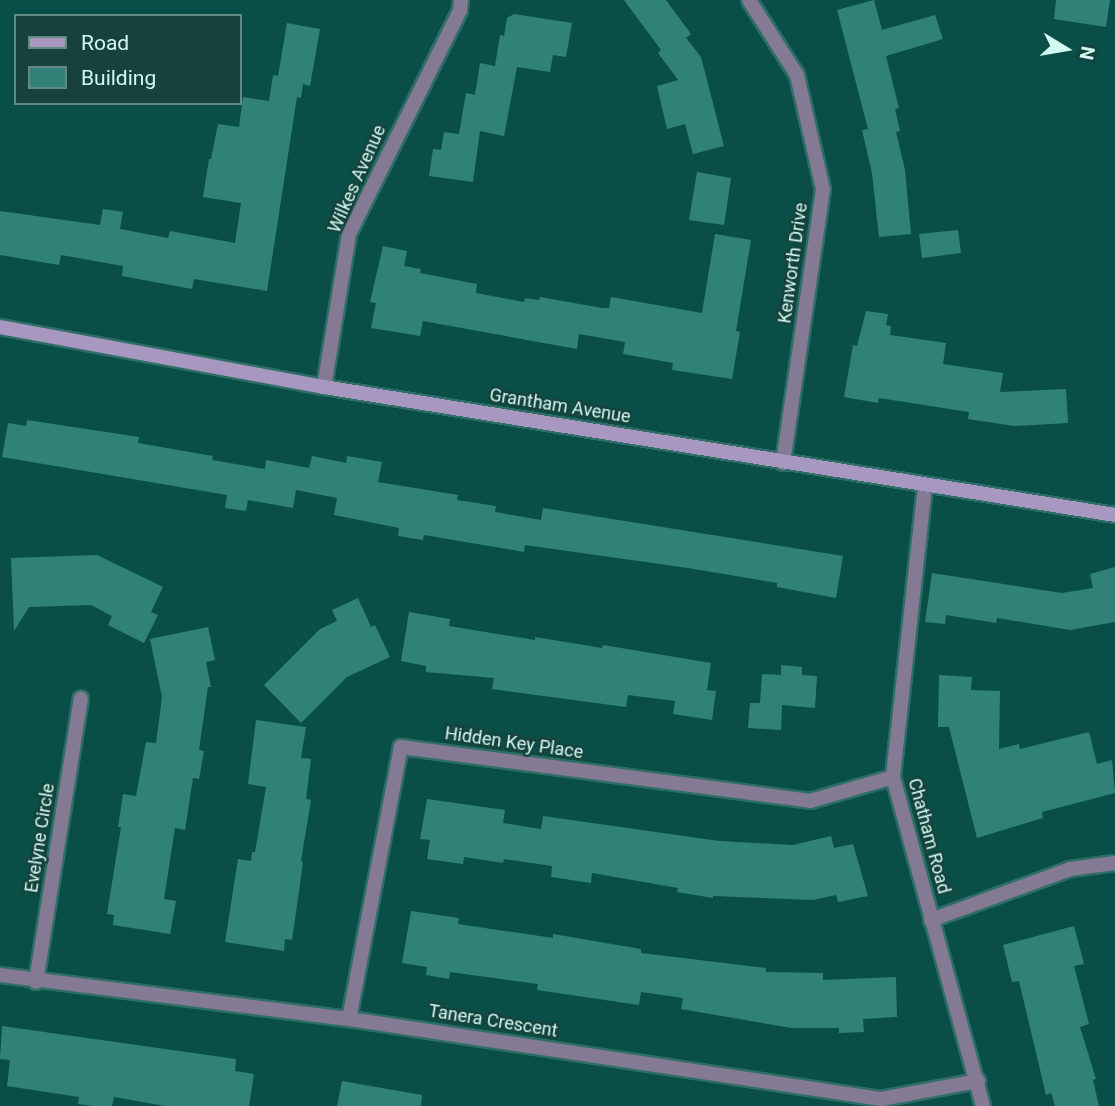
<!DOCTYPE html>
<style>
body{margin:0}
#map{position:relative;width:1115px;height:1106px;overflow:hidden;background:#0a4f47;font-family:Roboto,sans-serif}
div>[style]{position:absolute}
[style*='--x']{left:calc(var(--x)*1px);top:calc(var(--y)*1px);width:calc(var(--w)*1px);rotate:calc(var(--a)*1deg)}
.building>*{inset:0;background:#308278}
.roads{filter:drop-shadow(2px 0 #2e6e66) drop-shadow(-2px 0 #2e6e66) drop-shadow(0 2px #2e6e66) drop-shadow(0 -2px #2e6e66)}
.street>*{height:14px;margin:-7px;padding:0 7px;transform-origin:7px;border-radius:7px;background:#847a94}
.secondary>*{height:14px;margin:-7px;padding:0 7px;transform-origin:7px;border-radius:7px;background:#a897c1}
span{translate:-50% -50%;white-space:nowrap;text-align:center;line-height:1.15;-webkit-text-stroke:5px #16413c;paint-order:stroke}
.street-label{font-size:18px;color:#d3f9f2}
.legend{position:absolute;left:14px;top:14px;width:228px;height:91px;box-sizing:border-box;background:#16413c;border:2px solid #628b85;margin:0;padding:9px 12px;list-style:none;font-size:21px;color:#d3f9f2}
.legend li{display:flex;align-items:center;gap:14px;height:35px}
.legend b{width:35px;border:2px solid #628b85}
.north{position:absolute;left:1031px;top:14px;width:70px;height:70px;-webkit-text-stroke:5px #16413c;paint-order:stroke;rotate:101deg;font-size:19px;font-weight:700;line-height:28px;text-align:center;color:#d3f9f2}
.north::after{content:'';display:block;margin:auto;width:24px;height:32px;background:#d3f9f2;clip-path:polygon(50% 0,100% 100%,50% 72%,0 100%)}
</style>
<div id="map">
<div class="building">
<div style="clip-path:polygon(624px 0,666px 0,691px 34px,686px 38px,701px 57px,724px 146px,693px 154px,685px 124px,667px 129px,657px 86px,678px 80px,658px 53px,661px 50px)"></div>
<div style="clip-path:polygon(874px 0,882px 30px,935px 15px,943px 39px,886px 56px,899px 108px,895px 109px,900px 131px,896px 132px,905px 170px,911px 234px,879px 237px,872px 173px,862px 130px,868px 129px,837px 10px)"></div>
<div style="clip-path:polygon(1056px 0,1110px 0,1106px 27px,1054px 19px)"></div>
<div style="clip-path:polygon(514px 14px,572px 23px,566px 57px,553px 55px,550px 72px,517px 67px,504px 136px,480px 131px,473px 182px,429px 176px,433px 149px,441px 150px,444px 132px,459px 134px,466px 93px,475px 95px,480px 63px,495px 66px,500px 35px,504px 36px,507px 18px)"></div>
<div style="clip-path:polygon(287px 23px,320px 29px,310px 86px,303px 84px,301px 98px,297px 97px,267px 291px,194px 279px,192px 289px,122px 276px,123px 266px,61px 255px,59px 265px,0 255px,0 211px,100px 225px,103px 209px,123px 212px,120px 229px,168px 238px,170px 231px,235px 243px,241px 203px,203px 197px,209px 159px,211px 159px,218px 124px,239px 127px,243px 97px,269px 101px,273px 75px,278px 76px)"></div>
<div style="clip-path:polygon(697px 172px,731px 178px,724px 225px,689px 220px)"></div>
<div style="clip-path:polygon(958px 230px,961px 253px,922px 258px,919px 234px)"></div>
<div style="clip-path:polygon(715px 234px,751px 240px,736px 331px,740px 332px,732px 379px,672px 370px,673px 363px,623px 354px,625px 342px,579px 334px,577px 349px,423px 321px,420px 336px,371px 328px,376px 303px,370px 302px,383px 246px,407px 251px,404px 266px,421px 269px,420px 273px,477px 284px,476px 293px,524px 302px,525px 298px,539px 300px,540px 297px,602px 308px,609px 308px,611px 297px,702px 313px)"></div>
<div style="clip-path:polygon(866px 311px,888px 314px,886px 325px,891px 326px,890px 335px,946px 343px,943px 364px,1003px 373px,1000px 392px,1066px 389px,1068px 423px,1014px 426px,968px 419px,969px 412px,879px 398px,878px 403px,844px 397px,853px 345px,857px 346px)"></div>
<div style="clip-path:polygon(27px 420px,139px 437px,138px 443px,213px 456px,212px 460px,265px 469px,266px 460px,309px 468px,312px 456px,346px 463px,347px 456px,382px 462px,378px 482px,458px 495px,457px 500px,496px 506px,495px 512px,541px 520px,543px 508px,843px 556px,836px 598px,777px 587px,777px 583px,688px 568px,525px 545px,524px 552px,424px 535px,423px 540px,398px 536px,399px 528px,334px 515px,337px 498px,296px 490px,293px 508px,248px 500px,246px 511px,225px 508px,227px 495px,2px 457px,8px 423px,26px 426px)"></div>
<div style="clip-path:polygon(97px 555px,163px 587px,151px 612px,158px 615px,144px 643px,108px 625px,112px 616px,91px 605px,29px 607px,14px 631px,11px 558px)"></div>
<div style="clip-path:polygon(1115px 567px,1115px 622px,1070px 630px,997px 618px,996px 623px,946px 615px,945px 624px,925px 622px,932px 573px,1062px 593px,1093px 588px,1090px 574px)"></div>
<div style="clip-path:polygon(358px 598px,371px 627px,375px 625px,390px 657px,347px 677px,301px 723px,264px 685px,320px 629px,337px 621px,332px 610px)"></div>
<div style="clip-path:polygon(409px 612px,450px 619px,449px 626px,535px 640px,535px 637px,602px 648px,603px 645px,711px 663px,707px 690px,716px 691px,712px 720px,673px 714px,675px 701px,628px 695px,626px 707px,492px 689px,494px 678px,426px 672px,426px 666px,401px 661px)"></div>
<div style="clip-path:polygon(208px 627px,215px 660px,206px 662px,211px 687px,208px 687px,199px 750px,204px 751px,199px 779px,193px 778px,185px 830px,175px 828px,164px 899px,176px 901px,170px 934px,113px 925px,114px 915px,107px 914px,121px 827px,118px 827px,123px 794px,136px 796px,146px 742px,156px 743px,162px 697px,150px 639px)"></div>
<div style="clip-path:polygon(781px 665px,802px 667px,802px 675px,817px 676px,815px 708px,782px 705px,781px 730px,748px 728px,750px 703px,760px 703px,762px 674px,781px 675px)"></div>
<div style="clip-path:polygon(939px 675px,972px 677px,971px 690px,1000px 691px,999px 749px,1019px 744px,1020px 749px,1089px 732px,1097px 764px,1112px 760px,1115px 793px,1042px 812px,1043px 818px,977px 838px,949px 727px,938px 727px)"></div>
<div style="clip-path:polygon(256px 720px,306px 727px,301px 758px,311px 759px,306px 799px,311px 800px,301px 861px,303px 862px,300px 884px,292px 940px,285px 939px,284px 951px,225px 942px,238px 859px,251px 861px,252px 852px,255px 852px,266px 787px,248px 784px)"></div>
<div style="clip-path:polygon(427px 799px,505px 810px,503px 823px,541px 829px,543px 816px,719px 841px,793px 845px,831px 836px,834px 848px,853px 844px,868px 896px,838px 902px,836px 895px,813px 900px,713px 896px,713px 898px,677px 892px,678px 888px,592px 873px,591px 883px,551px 877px,552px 866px,504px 859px,503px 863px,464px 857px,463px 864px,427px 859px,430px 840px,420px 839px)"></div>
<div style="clip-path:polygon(411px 911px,459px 918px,458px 924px,553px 938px,553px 934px,641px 949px,641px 953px,766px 968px,766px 972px,823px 973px,823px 980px,896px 977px,897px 1017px,863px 1019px,864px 1032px,839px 1033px,839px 1028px,791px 1028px,681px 1009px,683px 998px,641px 992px,639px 1005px,537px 990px,538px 984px,450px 972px,449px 979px,426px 975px,427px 967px,402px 963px)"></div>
<div style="clip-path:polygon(1074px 926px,1084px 964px,1074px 966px,1089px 1024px,1080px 1027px,1096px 1079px,1093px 1080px,1099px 1106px,1055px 1106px,1051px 1093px,1046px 1095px,1019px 981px,1012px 982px,1003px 945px)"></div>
<div style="clip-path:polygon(2px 1026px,236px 1059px,235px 1071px,254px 1074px,249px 1106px,165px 1106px,114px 1097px,112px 1106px,92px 1106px,78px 1104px,79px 1097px,7px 1086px,10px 1060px,0 1059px)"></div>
<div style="clip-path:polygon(342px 1081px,422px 1095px,421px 1106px,337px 1106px)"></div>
</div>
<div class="roads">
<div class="street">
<div style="--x:749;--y:0;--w:89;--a:57.4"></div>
<div style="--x:797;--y:75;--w:117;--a:77.2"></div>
<div style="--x:823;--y:189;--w:277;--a:98.3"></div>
<div style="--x:324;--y:387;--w:155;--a:-80.7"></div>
<div style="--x:349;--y:234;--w:250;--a:-63.6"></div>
<div style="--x:460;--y:10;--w:10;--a:-84"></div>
<div style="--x:925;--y:486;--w:293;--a:96.3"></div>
<div style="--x:893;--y:777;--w:341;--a:74.7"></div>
<div style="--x:931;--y:920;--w:148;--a:-20.1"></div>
<div style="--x:1070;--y:869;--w:45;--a:-7.6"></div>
<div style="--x:0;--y:975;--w:352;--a:7.2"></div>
<div style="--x:349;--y:1019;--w:538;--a:8.55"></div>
<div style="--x:881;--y:1099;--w:99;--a:-10.5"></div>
<div style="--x:36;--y:982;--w:287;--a:-81"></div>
<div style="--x:349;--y:1019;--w:277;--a:-79.2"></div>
<div style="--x:401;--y:747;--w:413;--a:7.5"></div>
<div style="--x:810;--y:801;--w:86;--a:-16.1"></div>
</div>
<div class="secondary">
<div style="--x:0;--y:327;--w:330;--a:10.5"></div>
<div style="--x:324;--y:387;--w:801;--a:9.19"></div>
</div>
</div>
<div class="street-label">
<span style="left:357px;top:179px;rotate:-66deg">Wilkes Avenue</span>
<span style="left:793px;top:263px;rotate:-82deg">Kenworth Drive</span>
<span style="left:560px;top:406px;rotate:9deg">Grantham Avenue</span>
<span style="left:514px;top:743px;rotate:8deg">Hidden Key Place</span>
<span style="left:929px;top:836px;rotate:75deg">Chatham Road</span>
<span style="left:40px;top:838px;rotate:-81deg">Evelyne Circle</span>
<span style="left:493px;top:1021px;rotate:9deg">Tanera Crescent</span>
</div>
<ul class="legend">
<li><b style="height:9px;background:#a897c1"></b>Road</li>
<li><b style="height:19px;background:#308278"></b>Building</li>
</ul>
<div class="north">N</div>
</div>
